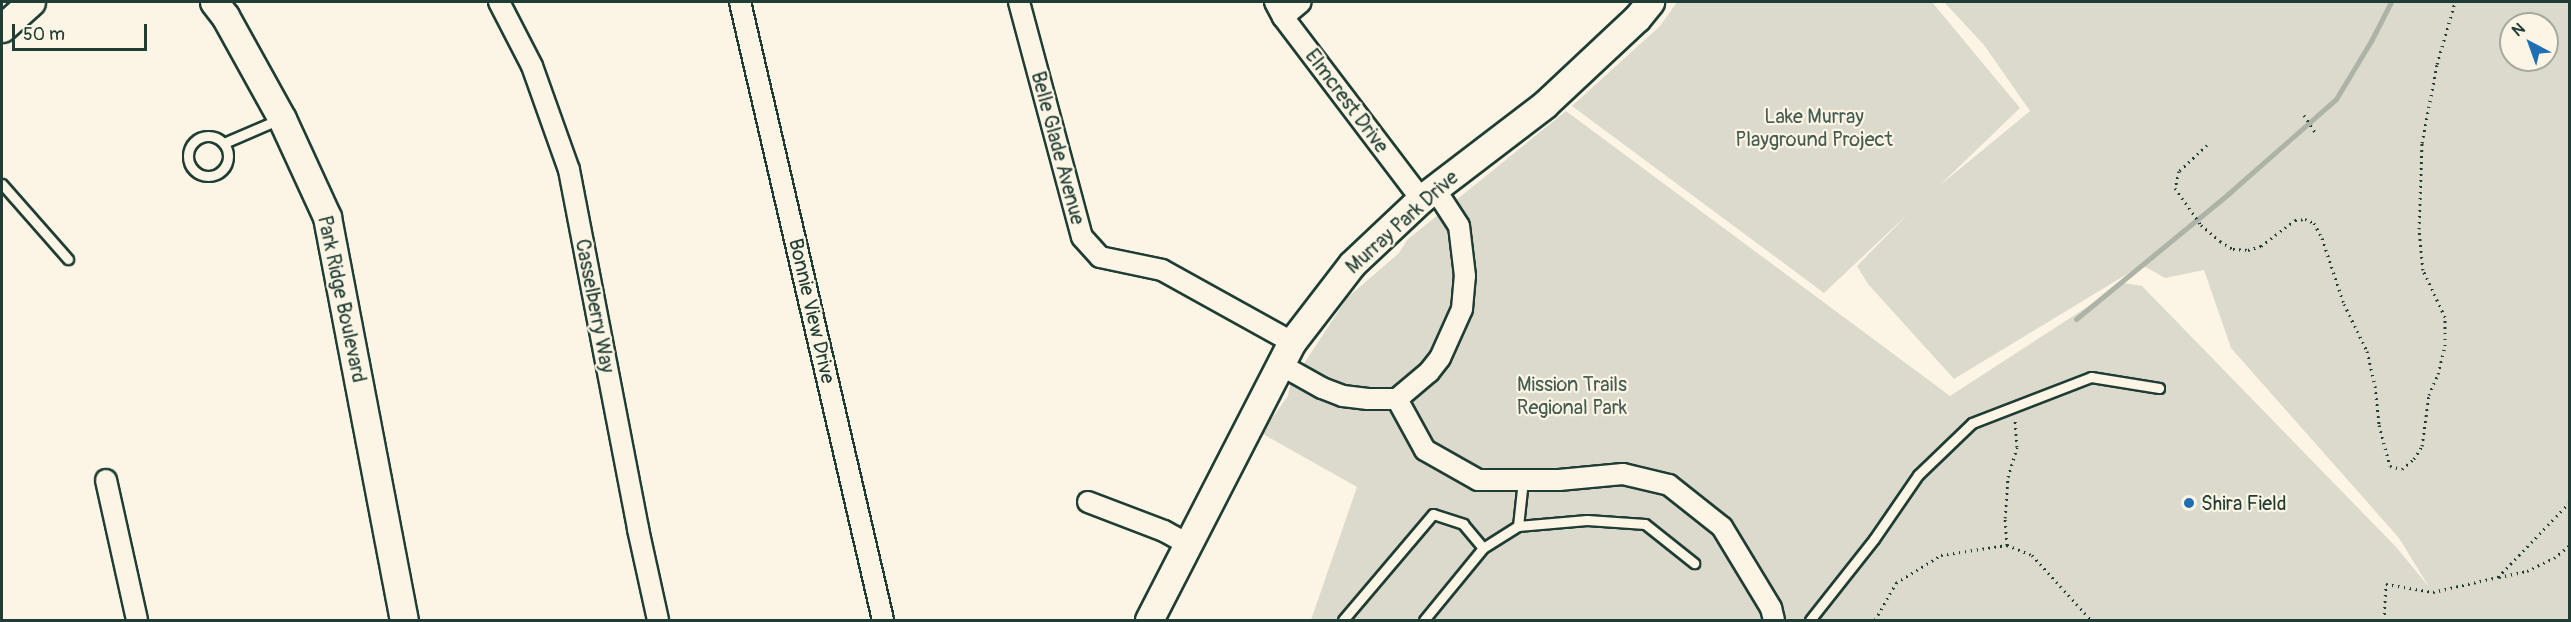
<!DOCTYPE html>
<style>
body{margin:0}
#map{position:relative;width:2571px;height:622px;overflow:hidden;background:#fcf5e5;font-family:Pangolin,sans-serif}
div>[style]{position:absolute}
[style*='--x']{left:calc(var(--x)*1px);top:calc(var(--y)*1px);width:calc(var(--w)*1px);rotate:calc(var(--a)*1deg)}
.green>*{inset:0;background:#dcdacc}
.stream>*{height:5px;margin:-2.5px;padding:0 2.5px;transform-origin:2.5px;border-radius:2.5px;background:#aeb3a7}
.path>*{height:3px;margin-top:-1.5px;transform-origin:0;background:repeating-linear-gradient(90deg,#1f3d34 0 1.5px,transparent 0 6px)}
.roads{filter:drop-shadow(2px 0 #1f3d34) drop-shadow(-2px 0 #1f3d34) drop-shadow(0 2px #1f3d34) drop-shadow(0 -2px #1f3d34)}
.lane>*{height:9px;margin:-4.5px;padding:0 4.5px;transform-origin:4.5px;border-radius:4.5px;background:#fcf5e5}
.lane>.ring{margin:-4.5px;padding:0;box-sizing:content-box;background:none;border:9px solid #fcf5e5;border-radius:50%}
.street>*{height:20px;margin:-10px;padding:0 10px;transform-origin:10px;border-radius:10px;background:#fcf5e5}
.secondary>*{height:27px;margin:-13.5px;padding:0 13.5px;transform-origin:13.5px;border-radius:13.5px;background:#fcf5e5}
.dots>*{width:16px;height:16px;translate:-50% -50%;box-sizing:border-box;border:3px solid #fcf5e5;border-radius:50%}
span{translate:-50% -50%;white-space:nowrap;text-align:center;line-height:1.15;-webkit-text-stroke:4.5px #fcf5e5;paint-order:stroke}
.street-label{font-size:20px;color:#1f3d34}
.park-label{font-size:20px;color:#455c52}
.poi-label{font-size:20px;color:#1f3d34}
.left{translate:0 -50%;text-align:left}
.frame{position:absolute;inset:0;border:3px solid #1f3d34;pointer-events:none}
.north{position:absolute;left:2499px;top:12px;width:60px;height:60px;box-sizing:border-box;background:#fcf5e5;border:2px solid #a4ab9e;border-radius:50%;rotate:319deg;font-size:16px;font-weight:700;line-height:24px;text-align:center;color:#1f3d34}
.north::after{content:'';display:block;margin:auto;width:21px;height:27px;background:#1f6fb2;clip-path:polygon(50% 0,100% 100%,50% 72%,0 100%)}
.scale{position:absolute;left:12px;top:24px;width:135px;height:27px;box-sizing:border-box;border:3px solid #1f3d34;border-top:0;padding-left:8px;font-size:18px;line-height:21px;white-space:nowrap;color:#1f3d34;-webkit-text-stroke:4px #fcf5e5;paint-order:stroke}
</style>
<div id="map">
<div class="green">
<div style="clip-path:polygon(evenodd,1677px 2px,1932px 2px,2020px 108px,1939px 186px,2030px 111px,1984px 45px,1944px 2px,2569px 2px,2569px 620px,1311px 620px,1357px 487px,1261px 433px,1288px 396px,1290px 385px,1347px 298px,1399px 253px,1407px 240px,1566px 111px,1950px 396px,2124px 283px,2142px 286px,2397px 548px,2429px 587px,2399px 538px,2231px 348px,2204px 270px,2165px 278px,2142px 265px,1954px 379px,1868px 284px,1857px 266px,1909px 213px,1824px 293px,1572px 106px,1660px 26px,1677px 2px,2511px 24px,2547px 24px,2547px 60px,2511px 60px,2511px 24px)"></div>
</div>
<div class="stream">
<div style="--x:2076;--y:319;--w:197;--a:-39.4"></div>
<div style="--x:2228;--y:194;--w:144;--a:-41.3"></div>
<div style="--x:2336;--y:99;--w:68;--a:-58.9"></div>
<div style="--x:2371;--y:41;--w:44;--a:-62.9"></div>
</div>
<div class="path">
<div style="--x:2304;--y:115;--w:20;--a:57"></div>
<div style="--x:2207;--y:145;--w:38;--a:137"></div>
<div style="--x:2179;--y:171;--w:17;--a:103"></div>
<div style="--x:2175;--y:188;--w:45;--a:54.9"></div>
<div style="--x:2201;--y:225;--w:25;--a:40"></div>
<div style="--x:2220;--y:241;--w:15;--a:32"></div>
<div style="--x:2233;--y:249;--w:15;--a:4"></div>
<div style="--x:2248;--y:250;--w:14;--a:-17"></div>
<div style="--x:2261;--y:246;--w:43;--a:-37.4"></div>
<div style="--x:2295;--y:220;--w:10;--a:-6"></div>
<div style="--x:2305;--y:219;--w:10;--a:24"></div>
<div style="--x:2314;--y:223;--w:17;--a:62"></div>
<div style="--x:2322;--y:238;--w:70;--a:71.6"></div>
<div style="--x:2344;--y:304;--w:52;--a:63.9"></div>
<div style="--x:2367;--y:351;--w:36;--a:77"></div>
<div style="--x:2375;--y:386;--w:39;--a:84"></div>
<div style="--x:2379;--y:425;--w:42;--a:75"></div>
<div style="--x:2390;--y:466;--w:12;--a:14"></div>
<div style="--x:2402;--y:469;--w:16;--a:-40"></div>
<div style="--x:2414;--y:459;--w:15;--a:-58"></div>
<div style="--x:2422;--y:446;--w:51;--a:-82.2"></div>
<div style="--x:2429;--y:395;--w:23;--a:-67"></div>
<div style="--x:2438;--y:374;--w:29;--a:-76"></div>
<div style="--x:2445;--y:346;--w:29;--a:-90"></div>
<div style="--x:2445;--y:317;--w:52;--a:-115.1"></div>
<div style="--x:2423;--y:270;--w:41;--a:-95.6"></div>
<div style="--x:2419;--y:229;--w:86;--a:-88"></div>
<div style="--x:2422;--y:143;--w:80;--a:-79.2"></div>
<div style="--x:2437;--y:64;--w:65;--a:-73.8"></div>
<div style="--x:2007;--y:545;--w:27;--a:-94"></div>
<div style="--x:2005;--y:518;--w:41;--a:-85.8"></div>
<div style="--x:2008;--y:477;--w:31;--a:-73"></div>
<div style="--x:2017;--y:447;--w:27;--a:-94"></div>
<div style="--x:2499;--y:577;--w:29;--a:-12"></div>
<div style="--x:2527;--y:571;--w:30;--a:-26"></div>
<div style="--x:2554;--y:558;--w:21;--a:-39"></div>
<div style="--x:1875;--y:620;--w:43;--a:-60.4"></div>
<div style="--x:1896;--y:583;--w:53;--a:-31.9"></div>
<div style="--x:1941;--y:555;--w:67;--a:-8.6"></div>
<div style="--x:2007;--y:545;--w:27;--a:22"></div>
<div style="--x:2032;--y:555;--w:88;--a:47.8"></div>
<div style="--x:2384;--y:620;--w:36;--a:-87"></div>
<div style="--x:2386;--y:584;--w:48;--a:9.7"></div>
<div style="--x:2433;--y:592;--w:67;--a:-13"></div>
<div style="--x:2498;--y:577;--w:104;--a:-46.2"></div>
</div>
<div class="roads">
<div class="lane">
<div class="ring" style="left:188px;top:136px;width:31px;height:31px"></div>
<div style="--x:224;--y:143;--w:61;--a:-23.2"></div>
<div style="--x:2;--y:184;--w:100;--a:48.7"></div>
<div style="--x:1518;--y:526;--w:69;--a:-5"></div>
<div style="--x:1587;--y:520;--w:58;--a:3.9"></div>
<div style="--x:1645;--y:524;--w:63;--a:38.5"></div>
<div style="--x:1343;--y:620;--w:139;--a:-49.7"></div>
<div style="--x:1433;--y:514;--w:32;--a:18"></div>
<div style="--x:1463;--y:524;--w:31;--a:50"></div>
<div style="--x:1424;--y:620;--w:93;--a:-50.7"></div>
<div style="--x:1483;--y:548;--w:41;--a:-32.2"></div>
<div style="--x:1518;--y:526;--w:46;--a:-83.8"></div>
<div style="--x:1810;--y:620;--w:103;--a:-51.7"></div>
<div style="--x:1874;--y:539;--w:78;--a:-55.5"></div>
<div style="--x:1918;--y:475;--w:75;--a:-43.9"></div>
<div style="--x:1972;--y:423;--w:128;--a:-21.1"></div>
<div style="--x:2091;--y:377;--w:69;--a:9.2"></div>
</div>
<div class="street">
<div style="--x:499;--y:2;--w:72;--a:62.7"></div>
<div style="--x:532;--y:66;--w:110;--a:70.4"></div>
<div style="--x:569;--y:170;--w:366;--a:79.1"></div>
<div style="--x:638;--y:529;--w:93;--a:77.6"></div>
<div style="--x:740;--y:2;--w:634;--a:76.97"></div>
<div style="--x:1019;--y:2;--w:243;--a:75"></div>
<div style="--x:1082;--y:237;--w:27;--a:48"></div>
<div style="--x:1100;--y:257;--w:63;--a:11.8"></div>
<div style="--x:1162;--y:270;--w:149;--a:29"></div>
<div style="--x:1275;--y:2;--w:17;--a:62"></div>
<div style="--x:1283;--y:17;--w:228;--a:52.8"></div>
<div style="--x:1283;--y:17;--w:23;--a:-40"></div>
<div style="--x:1281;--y:365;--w:47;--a:29.3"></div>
<div style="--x:1322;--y:388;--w:22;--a:21"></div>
<div style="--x:1343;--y:396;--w:25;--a:7"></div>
<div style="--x:1368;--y:399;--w:29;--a:0"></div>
<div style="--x:1397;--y:399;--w:42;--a:-40.2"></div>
<div style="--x:1429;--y:372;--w:18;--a:-52"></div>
<div style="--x:1440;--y:358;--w:54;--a:-65.8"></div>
<div style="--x:1462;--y:309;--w:33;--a:-85"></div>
<div style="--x:1465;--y:276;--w:50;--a:-96.8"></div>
<div style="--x:1459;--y:226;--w:44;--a:-123"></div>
<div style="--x:1397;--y:399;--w:58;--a:61.2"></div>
<div style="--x:1425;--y:450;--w:61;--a:29.5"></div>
<div style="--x:1478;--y:480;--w:81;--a:0"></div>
<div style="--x:1559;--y:480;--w:64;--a:-5.4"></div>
<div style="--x:1623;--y:474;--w:47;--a:13.4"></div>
<div style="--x:1669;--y:485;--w:68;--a:38.4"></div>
<div style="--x:1722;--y:527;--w:95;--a:58.8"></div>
<div style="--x:1771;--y:608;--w:12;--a:76"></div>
<div style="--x:106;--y:480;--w:143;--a:77.5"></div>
<div style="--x:1088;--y:502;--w:81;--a:20.9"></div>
<div style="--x:1164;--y:531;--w:29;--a:29"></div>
</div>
<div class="secondary">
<div style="--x:214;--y:2;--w:18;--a:52"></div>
<div style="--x:225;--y:16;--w:118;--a:61"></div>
<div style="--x:282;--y:119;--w:108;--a:65.3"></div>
<div style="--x:327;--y:217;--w:410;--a:79.2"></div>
<div style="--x:2;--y:28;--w:39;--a:-42"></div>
<div style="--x:1149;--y:620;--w:313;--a:-62.8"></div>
<div style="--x:1292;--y:342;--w:98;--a:-52.4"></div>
<div style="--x:1352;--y:264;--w:95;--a:-43.3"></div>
<div style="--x:1421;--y:199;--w:155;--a:-37.4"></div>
<div style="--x:1544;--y:105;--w:127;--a:-43.1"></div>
<div style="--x:1637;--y:18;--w:21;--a:-51"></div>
</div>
</div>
<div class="dots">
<div style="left:2189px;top:503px;background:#1f6fb2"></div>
</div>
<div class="street-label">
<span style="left:1347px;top:101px;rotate:53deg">Elmcrest Drive</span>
<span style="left:1058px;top:148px;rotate:75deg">Belle Glade Avenue</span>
<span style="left:1402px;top:222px;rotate:-42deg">Murray Park Drive</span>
<span style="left:342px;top:299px;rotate:78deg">Park Ridge Boulevard</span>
<span style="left:595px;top:306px;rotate:79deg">Casselberry Way</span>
<span style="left:812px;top:311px;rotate:77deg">Bonnie View Drive</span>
</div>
<div class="park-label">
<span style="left:1814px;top:128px">Lake Murray<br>Playground Project</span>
<span style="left:1572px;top:396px">Mission Trails<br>Regional Park</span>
</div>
<div class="poi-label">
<span class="left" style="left:2201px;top:503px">Shira Field</span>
</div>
<div class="frame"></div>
<div class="north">N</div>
<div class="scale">50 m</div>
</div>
